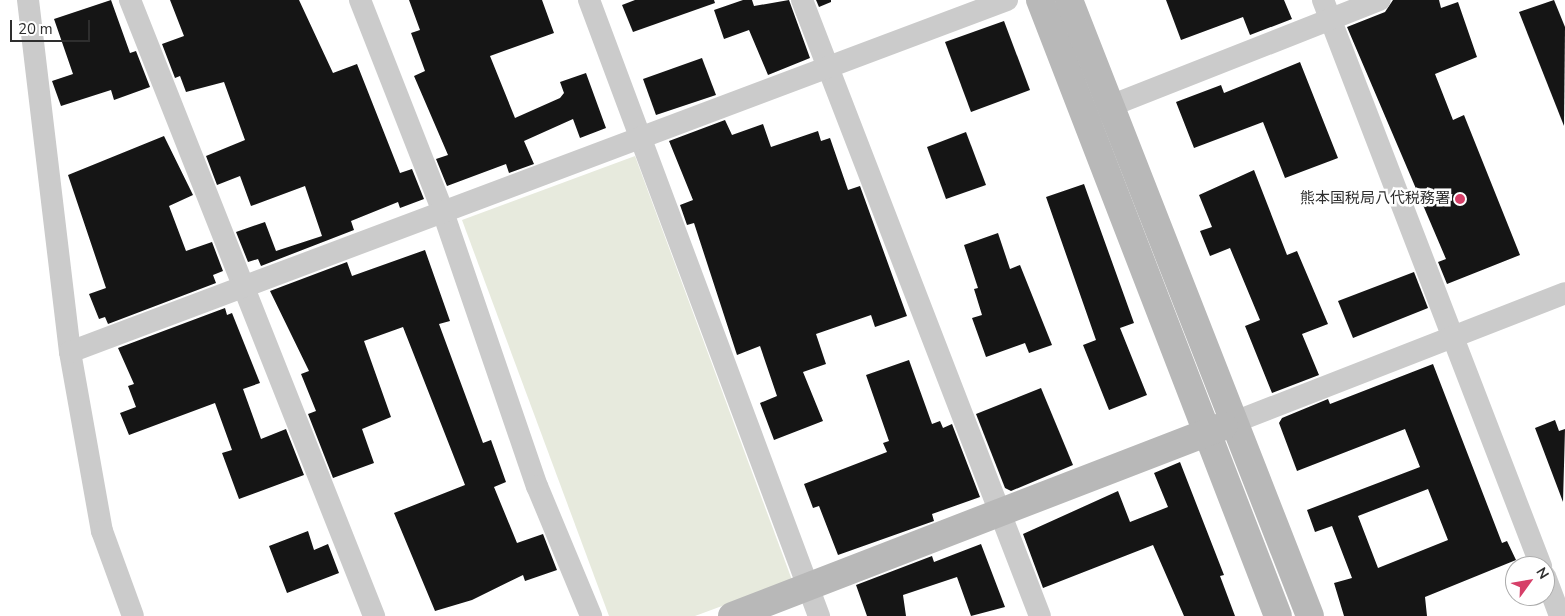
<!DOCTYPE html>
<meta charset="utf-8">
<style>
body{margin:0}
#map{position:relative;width:1565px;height:616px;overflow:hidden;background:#fff;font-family:"Nunito Sans","Noto Sans JP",sans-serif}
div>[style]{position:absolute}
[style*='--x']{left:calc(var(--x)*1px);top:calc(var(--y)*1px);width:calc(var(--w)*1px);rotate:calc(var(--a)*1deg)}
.green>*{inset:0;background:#e7eadd}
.building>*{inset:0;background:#151515}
.street>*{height:22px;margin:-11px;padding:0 11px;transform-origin:11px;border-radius:11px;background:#cbcbcb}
.secondary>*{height:28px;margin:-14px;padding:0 14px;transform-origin:14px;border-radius:14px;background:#b8b8b8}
.dots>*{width:14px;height:14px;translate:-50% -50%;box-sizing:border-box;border:2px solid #fff;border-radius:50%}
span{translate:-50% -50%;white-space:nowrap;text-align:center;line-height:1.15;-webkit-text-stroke:5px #fff;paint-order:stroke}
.poi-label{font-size:15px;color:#2e2e2e}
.right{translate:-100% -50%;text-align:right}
.north{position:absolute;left:1505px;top:556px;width:50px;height:50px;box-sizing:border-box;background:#fff;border:1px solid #ababab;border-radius:50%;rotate:58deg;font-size:14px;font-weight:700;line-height:20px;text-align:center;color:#2e2e2e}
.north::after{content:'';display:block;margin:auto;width:18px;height:22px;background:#d63f68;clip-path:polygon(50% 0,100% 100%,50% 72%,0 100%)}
.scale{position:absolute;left:10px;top:20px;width:80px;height:22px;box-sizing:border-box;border:2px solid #2e2e2e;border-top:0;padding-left:6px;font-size:15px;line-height:18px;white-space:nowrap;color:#2e2e2e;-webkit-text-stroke:4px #fff;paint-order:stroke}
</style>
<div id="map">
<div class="green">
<div style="clip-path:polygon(635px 156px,792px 580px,695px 616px,609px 616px,462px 220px)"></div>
</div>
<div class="building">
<div style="clip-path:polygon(111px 0,130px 53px,136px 51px,150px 87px,114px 100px,111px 90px,61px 106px,52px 81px,73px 74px,54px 19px)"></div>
<div style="clip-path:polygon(170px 0,299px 0,333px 73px,357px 64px,400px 173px,412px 169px,424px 199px,400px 208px,398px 202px,351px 221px,354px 230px,261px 266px,258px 259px,248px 262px,236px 232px,265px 222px,276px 251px,322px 236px,305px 186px,251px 206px,240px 176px,217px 185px,206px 156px,245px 140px,224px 82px,186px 92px,180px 76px,175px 78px,162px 44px,184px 36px)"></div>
<div style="clip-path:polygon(409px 0,542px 0,554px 33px,490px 56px,515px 118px,560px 98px,564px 93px,560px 82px,586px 73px,606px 128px,580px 138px,573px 119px,524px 141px,534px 164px,509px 173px,506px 164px,447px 186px,436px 159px,448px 155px,414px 76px,425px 71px,411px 33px,420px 30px)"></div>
<div style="clip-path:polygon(635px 0,714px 0,715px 3px,633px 32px,622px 5px)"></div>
<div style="clip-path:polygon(743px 0,752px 0,754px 6px,789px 0,810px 58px,768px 75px,749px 30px,724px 39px,714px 10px)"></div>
<div style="clip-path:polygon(816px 0,831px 0,831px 2px,819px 7px)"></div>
<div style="clip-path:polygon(1166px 0,1284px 0,1292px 19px,1250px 35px,1243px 17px,1181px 40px)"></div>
<div style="clip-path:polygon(1393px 0,1439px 0,1441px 8px,1458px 2px,1477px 57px,1435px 74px,1453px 120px,1464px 115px,1520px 255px,1447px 284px,1438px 262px,1446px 259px,1347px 27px,1385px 12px)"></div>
<div style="clip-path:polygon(1554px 0,1565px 27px,1564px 126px,1519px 12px)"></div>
<div style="clip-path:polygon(1004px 21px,1030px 90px,971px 112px,945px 42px)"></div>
<div style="clip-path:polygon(702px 58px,716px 95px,656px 115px,643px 79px)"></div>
<div style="clip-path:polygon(1300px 62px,1338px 158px,1285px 178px,1263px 122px,1194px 148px,1176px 102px,1221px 85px,1224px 93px)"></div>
<div style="clip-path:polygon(725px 120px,732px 135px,763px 124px,771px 147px,818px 131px,821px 141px,830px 138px,848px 190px,860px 186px,907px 316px,875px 327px,871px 315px,816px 334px,826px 364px,803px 372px,823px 421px,774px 440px,760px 403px,777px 396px,760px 346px,737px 355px,694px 223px,687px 225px,680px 205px,693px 200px,669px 141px)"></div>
<div style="clip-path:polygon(966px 132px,986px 185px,946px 199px,927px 147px)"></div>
<div style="clip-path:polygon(164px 136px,193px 195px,169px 206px,186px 251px,212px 242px,223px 271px,213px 275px,216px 283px,108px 324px,105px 317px,99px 319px,89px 294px,106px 288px,68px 175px)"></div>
<div style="clip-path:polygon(1254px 170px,1287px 255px,1297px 251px,1328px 324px,1302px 334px,1319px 375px,1272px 393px,1245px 326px,1260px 320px,1230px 248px,1210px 256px,1200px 231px,1212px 227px,1199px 195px)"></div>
<div style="clip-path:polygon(1084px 184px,1134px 323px,1120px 328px,1147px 395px,1109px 410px,1083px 345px,1096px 340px,1046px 197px)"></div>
<div style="clip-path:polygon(998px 233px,1010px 269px,1020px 265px,1052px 345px,1029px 353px,1025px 343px,986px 357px,972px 318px,982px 315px,974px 289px,978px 288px,964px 245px)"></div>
<div style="clip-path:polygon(425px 250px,450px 321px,439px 324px,483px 443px,491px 440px,506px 482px,494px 487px,517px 543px,543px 534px,557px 570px,525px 581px,523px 575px,472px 600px,435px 611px,394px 513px,465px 485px,403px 327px,364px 341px,391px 417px,362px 429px,374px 463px,333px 478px,308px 414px,316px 411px,301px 374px,309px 371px,270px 291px,347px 262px,352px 276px)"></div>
<div style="clip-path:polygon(1414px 272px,1428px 308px,1353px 338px,1338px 301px)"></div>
<div style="clip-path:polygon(225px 308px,227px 315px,232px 313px,260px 383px,243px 389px,261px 439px,286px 429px,304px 475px,239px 499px,222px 453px,232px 450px,215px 403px,129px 435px,120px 413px,136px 407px,128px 386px,134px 384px,118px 348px)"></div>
<div style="clip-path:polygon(909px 360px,932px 424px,940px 421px,943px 428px,952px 424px,980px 497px,932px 514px,934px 521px,838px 555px,819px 506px,813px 508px,804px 484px,887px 452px,883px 443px,889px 441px,866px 375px)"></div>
<div style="clip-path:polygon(evenodd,1433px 364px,1502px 543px,1507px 541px,1516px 560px,1425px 597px,1427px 616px,1344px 616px,1334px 583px,1352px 578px,1332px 526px,1315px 532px,1307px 510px,1420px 467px,1405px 429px,1297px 471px,1279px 423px,1282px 418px,1328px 399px,1330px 404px,1433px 364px,1428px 489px,1448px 540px,1378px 568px,1358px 516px,1428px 489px)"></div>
<div style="clip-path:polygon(1041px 388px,1073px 465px,1011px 491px,1005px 488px,976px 414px)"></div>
<div style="clip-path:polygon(1555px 420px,1559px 431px,1565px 429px,1563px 502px,1535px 428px)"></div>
<div style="clip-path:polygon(1180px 462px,1224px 575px,1220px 576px,1235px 616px,1184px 616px,1153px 545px,1043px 588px,1023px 534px,1118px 491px,1130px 522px,1168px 507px,1154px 473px)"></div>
<div style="clip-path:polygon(308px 531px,314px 550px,328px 544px,339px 573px,287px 593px,269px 546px)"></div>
<div style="clip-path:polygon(981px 544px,1005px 607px,971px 616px,957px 577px,903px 595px,906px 616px,867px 616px,856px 585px,932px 556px,934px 562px)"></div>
</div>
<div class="street">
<div style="--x:28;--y:0;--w:354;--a:83.2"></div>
<div style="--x:70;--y:352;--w:182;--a:79.9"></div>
<div style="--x:102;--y:531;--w:90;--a:70"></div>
<div style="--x:130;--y:0;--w:663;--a:68.39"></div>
<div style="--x:360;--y:0;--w:228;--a:68.6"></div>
<div style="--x:443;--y:212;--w:290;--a:71.1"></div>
<div style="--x:537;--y:486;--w:141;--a:67.4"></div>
<div style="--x:589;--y:0;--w:658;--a:69.53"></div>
<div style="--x:802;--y:0;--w:660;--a:68.88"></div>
<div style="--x:1323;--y:0;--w:607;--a:68.94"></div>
<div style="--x:1095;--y:112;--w:306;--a:-21.5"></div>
<div style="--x:70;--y:352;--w:1001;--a:-20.59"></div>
<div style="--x:1232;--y:423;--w:357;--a:-21.3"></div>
<div style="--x:1545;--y:576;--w:43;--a:69.4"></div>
</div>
<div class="secondary">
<div style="--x:1040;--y:0;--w:660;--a:68.88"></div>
<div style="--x:1069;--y:0;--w:661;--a:68.63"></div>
<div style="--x:732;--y:616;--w:527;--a:-21.12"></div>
</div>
<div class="dots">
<div style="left:1460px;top:199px;background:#d63f68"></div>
</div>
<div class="poi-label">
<span class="right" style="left:1450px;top:199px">熊本国税局八代税務署</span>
</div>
<div class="north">N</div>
<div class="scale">20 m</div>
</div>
